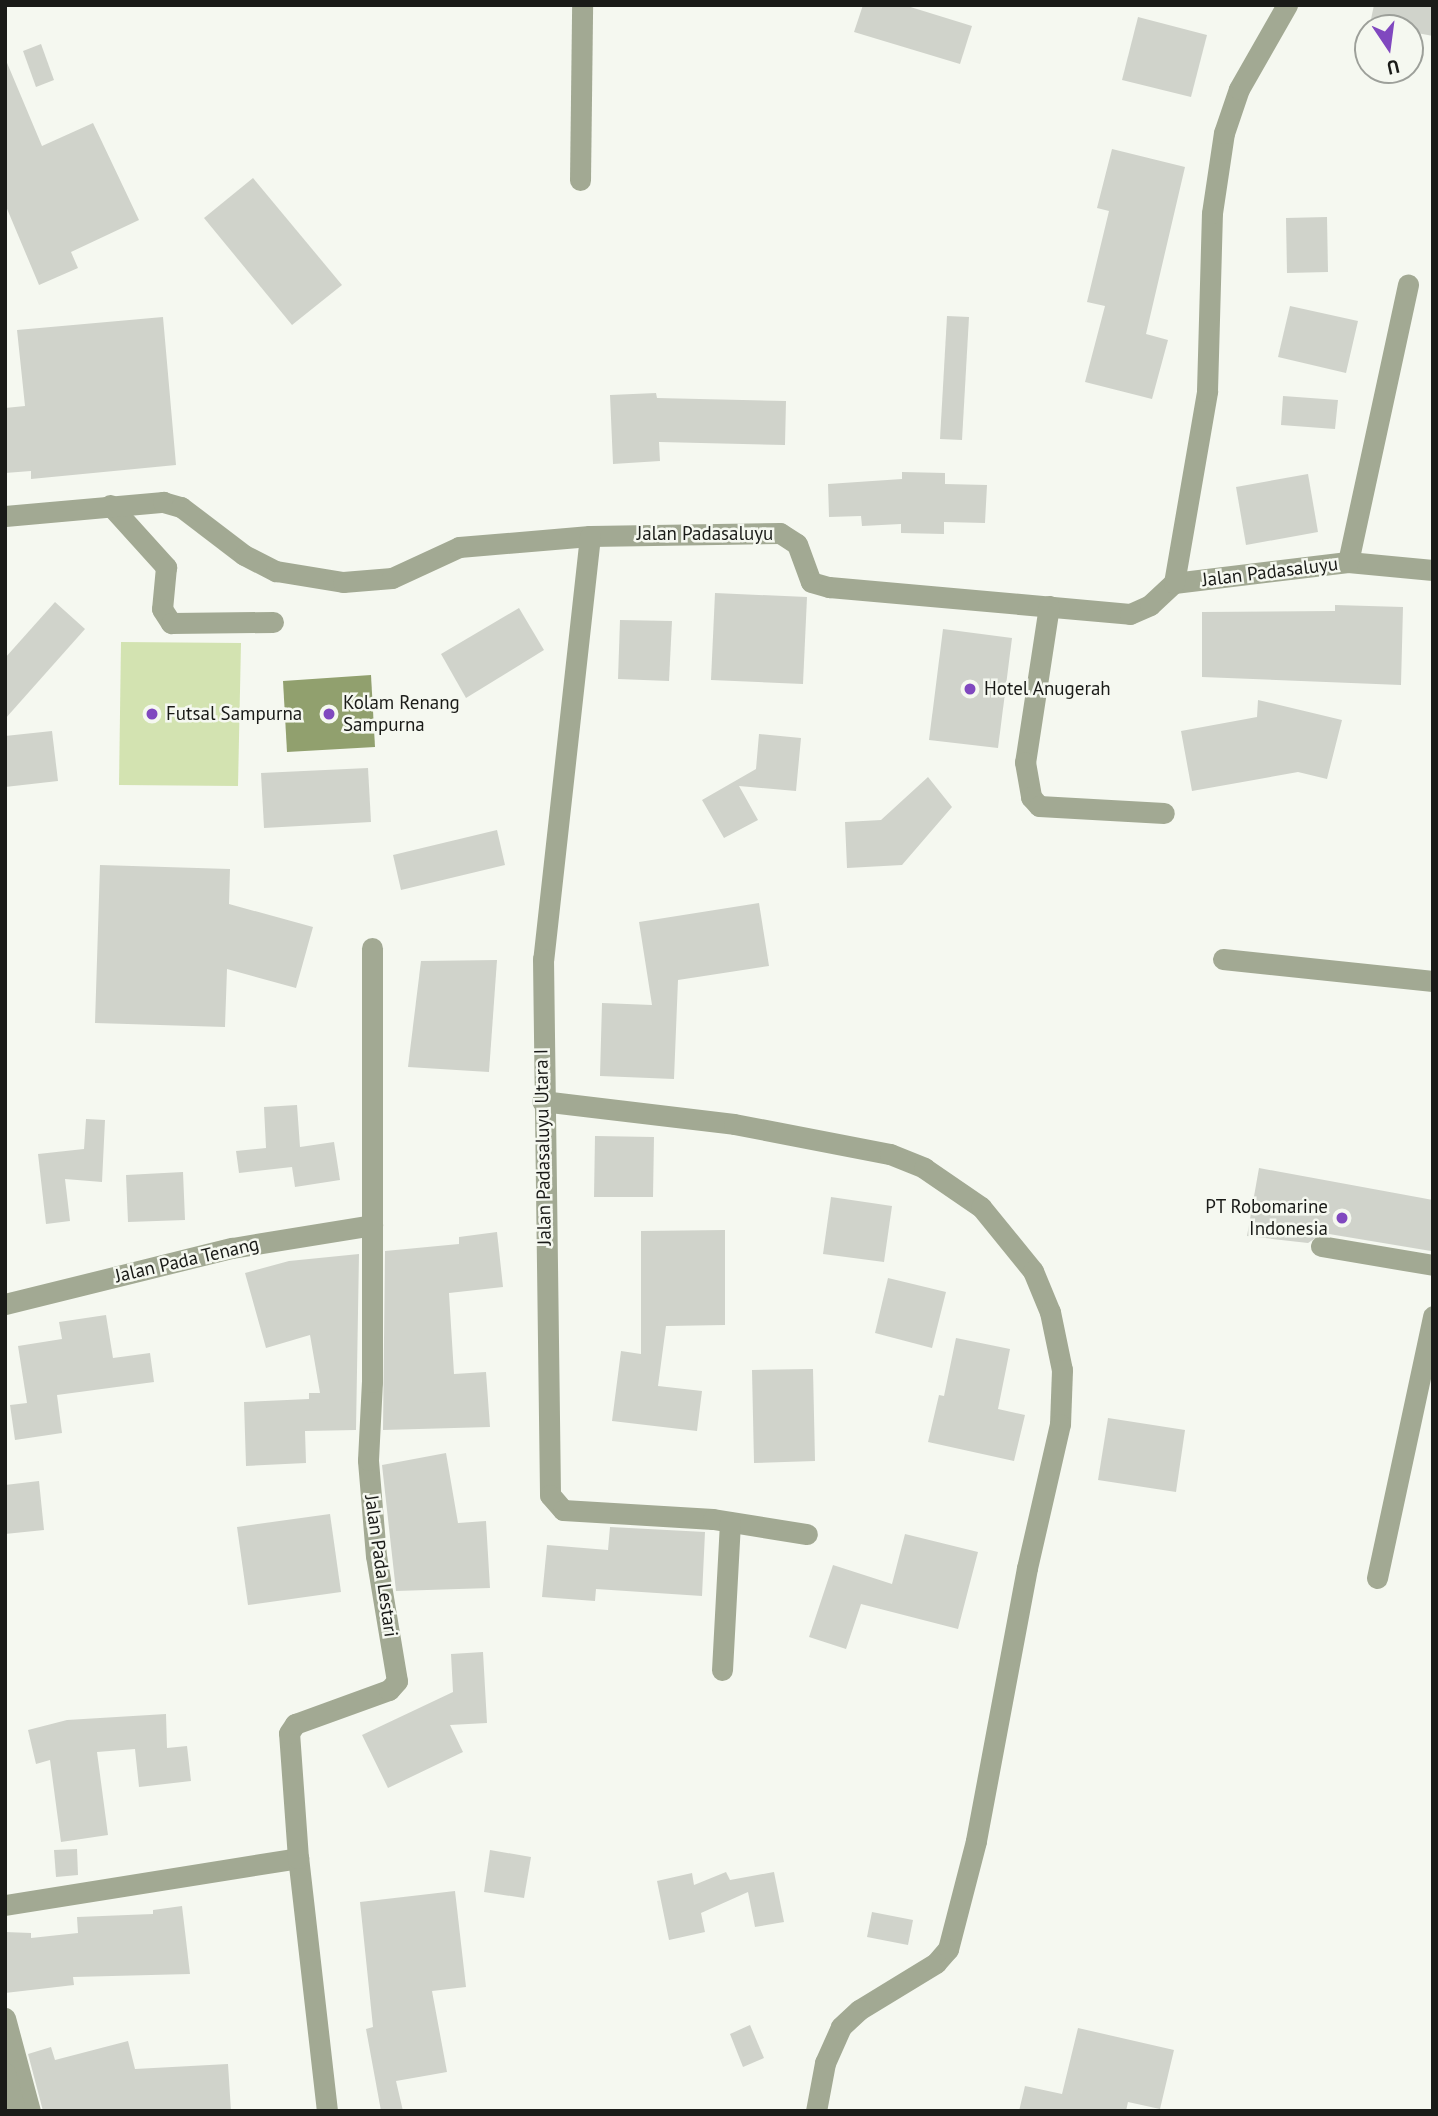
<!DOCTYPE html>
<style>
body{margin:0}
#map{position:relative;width:1438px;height:2116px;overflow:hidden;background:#f5f8f0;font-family:"PT Sans",sans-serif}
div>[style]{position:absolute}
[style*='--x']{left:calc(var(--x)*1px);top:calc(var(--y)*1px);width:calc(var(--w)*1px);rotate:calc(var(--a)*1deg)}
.green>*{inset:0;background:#d3e3b1}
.water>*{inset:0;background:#91a06e}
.building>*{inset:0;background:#d0d3cb}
.minor>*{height:21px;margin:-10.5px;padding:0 10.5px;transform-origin:10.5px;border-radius:10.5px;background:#a2a993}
.dots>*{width:19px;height:19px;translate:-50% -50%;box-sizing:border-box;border:4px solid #f5f8f0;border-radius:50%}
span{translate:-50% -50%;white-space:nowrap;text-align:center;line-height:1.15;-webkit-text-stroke:5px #f5f8f0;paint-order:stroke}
.street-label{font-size:19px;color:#1a1b18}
.poi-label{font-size:19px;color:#1a1b18}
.left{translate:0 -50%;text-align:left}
.right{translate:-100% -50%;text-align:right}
.frame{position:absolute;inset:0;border:7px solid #1a1b18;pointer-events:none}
.north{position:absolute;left:1354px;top:14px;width:70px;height:70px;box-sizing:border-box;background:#f5f8f0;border:2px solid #9da09a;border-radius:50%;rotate:167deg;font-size:19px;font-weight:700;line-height:28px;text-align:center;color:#1a1b18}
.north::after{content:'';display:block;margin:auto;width:24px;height:32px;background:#8048bf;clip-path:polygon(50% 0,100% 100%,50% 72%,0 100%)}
</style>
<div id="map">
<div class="green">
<div style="clip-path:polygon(121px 642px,241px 643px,238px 786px,119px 785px)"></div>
</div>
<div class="water">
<div style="clip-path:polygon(371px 675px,375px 747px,287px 752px,283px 681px)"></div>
</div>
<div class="building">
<div style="clip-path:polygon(863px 5px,904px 5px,972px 26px,960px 64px,854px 32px)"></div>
<div style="clip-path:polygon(1374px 5px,1433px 5px,1433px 36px,1370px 24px)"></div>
<div style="clip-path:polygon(1138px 17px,1207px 35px,1191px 97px,1122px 80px)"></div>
<div style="clip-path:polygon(41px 44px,54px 80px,36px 87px,23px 51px)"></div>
<div style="clip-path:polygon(5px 58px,42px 146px,93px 123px,139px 220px,71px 252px,78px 268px,39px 285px,5px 204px)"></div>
<div style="clip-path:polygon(1112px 149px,1185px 167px,1146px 334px,1168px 340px,1152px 399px,1085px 382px,1105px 306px,1087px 302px,1109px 211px,1097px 208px)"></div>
<div style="clip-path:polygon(253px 178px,342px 285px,292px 325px,204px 218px)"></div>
<div style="clip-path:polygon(1327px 217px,1328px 272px,1287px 273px,1286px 218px)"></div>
<div style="clip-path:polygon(1290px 306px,1358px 321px,1346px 373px,1278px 357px)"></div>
<div style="clip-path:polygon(947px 316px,969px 317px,962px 440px,940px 439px)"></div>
<div style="clip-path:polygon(163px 317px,176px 465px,31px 479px,31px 471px,5px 473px,5px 408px,25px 406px,17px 330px)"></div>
<div style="clip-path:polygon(656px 393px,657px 398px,786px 401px,785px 445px,659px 442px,660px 461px,613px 464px,610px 395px)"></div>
<div style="clip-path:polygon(1283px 396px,1338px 400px,1335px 429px,1281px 425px)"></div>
<div style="clip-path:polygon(902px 472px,945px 473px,945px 484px,987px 485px,985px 523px,944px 522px,944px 534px,901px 533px,901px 524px,862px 526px,861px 516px,829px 517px,828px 484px,902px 479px)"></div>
<div style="clip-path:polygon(1308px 474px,1318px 532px,1246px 545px,1236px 487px)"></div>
<div style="clip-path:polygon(715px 593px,807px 597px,803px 684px,711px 680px)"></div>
<div style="clip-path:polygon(55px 602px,85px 629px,5px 719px,5px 658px)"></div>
<div style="clip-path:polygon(1335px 605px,1403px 607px,1401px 685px,1202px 677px,1202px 612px,1335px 611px)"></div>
<div style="clip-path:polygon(519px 608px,544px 650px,466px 698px,441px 654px)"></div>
<div style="clip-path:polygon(620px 620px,672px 621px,669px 681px,618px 679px)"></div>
<div style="clip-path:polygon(943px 629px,1012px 638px,998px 748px,929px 740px)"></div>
<div style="clip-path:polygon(1258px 700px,1342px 720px,1327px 779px,1298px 772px,1192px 791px,1181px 731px,1257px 717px)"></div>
<div style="clip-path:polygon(52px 731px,58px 781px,5px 787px,5px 736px)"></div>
<div style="clip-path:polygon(759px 734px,801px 738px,796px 791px,739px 786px,758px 820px,724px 838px,702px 800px,756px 769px)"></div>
<div style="clip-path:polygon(368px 768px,371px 822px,264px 828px,261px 773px)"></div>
<div style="clip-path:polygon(928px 777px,952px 807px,902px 865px,847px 868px,845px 822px,881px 820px)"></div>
<div style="clip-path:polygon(497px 830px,505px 865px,401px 890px,393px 855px)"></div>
<div style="clip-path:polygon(100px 865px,230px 869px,229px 904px,313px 927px,296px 988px,227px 969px,225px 1027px,95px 1023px)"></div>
<div style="clip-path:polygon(759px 903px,769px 966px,678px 980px,674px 1079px,600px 1076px,602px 1003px,652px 1005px,639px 922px)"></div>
<div style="clip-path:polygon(497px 960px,489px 1072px,408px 1067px,421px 961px)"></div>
<div style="clip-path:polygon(297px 1105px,300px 1147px,334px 1142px,340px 1180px,295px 1187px,292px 1167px,239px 1173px,236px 1151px,266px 1148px,264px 1107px)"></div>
<div style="clip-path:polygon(86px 1119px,105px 1120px,102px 1182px,65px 1179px,70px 1221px,46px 1224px,38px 1154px,84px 1149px)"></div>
<div style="clip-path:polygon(595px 1136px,654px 1137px,653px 1197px,594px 1197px)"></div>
<div style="clip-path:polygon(1259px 1168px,1433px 1200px,1431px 1251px,1323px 1233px,1308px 1243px,1247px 1236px)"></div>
<div style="clip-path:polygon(183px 1172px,185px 1220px,128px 1222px,126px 1175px)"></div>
<div style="clip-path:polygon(831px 1197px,892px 1206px,884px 1262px,823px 1254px)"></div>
<div style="clip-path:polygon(725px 1230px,725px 1325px,666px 1326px,658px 1386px,702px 1391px,697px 1431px,612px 1421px,621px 1351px,641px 1354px,641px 1231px)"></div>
<div style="clip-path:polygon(497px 1232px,503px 1287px,449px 1293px,454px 1374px,486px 1372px,490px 1427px,383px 1430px,385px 1251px,459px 1244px,459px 1237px)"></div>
<div style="clip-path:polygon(359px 1254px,356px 1430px,305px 1431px,306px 1463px,246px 1466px,244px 1402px,309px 1399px,309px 1393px,320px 1393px,310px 1335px,266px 1348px,245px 1273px,289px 1261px)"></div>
<div style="clip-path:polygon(888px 1278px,946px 1292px,932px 1348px,875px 1333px)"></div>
<div style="clip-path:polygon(106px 1315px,113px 1358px,150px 1353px,154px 1382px,57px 1395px,62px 1433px,15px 1440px,10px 1405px,27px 1403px,18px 1346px,62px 1339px,59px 1322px)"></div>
<div style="clip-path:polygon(956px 1338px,1010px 1349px,998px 1409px,1025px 1415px,1014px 1461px,928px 1442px,939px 1395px,944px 1396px)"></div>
<div style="clip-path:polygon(813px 1369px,815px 1461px,754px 1463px,752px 1370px)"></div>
<div style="clip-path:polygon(1108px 1418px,1185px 1430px,1176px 1492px,1098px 1480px)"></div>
<div style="clip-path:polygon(446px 1453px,458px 1523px,486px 1521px,490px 1588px,396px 1591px,382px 1465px)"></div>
<div style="clip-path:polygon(39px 1481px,44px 1530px,5px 1534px,5px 1485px)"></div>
<div style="clip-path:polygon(330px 1514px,341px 1592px,248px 1605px,237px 1527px)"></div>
<div style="clip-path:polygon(610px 1527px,705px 1532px,702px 1596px,596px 1589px,595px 1601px,542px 1597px,547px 1545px,608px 1550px)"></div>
<div style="clip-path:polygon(905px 1534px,978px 1552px,958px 1629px,861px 1604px,846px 1649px,809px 1637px,833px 1565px,892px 1584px)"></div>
<div style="clip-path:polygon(483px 1652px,487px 1723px,450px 1725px,463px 1752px,388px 1788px,362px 1735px,453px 1692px,451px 1654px)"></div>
<div style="clip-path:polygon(166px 1714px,167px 1748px,187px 1746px,191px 1781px,139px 1787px,135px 1749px,97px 1752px,108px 1835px,61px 1842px,50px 1760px,36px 1764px,28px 1730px,67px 1720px)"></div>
<div style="clip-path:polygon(77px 1849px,78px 1875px,56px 1877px,54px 1850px)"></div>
<div style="clip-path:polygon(490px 1850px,531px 1857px,524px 1898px,484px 1892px)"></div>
<div style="clip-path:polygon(726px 1872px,730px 1880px,774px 1872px,784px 1922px,755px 1927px,748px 1892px,701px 1913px,705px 1932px,669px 1940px,657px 1881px,692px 1873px,694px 1885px)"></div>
<div style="clip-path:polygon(455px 1891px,466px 1987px,432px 1991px,447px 2072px,396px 2081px,403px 2111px,381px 2111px,366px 2029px,373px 2027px,360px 1902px)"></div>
<div style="clip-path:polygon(182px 1906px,190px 1974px,73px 1977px,74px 1985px,5px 1993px,5px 1932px,31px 1933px,31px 1938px,78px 1933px,77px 1917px,153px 1914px,153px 1910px)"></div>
<div style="clip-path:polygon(872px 1912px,913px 1920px,908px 1945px,867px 1937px)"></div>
<div style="clip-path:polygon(750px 2025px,764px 2058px,743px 2067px,730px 2034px)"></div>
<div style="clip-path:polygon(1078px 2028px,1174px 2050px,1160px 2109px,1128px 2102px,1126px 2111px,1019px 2111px,1025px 2086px,1062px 2094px)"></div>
<div style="clip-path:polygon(128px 2041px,135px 2069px,228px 2064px,231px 2111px,43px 2111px,28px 2054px,51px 2047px,55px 2060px)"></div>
</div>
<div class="minor">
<div style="--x:580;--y:180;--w:175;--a:-89.3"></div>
<div style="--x:110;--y:505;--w:84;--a:47.9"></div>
<div style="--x:166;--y:567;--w:42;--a:95.4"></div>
<div style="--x:162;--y:609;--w:17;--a:57"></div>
<div style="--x:171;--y:623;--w:102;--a:-0.6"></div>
<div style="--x:5;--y:516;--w:159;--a:-5.1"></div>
<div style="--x:163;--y:502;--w:19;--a:16"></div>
<div style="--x:181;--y:507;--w:79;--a:37.3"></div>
<div style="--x:244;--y:555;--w:36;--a:27"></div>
<div style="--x:276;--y:571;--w:68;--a:9.3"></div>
<div style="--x:343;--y:582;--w:49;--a:-4.7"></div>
<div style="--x:392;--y:578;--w:74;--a:-24.8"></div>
<div style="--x:459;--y:547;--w:131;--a:-4.8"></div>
<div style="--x:590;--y:536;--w:190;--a:-0.9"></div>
<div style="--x:780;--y:533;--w:20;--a:33"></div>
<div style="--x:797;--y:544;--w:40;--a:69.8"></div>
<div style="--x:811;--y:582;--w:19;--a:16"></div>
<div style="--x:829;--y:587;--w:302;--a:5.1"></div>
<div style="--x:1130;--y:614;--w:22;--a:-24"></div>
<div style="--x:1150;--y:605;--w:33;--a:-43"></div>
<div style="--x:1174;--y:583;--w:175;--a:-6.9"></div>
<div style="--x:1348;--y:562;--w:85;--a:5.4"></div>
<div style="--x:590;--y:536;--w:426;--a:96.3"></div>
<div style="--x:543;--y:959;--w:536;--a:89.25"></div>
<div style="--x:550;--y:1495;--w:20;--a:49"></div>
<div style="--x:563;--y:1510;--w:150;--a:3.4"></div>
<div style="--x:713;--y:1519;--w:95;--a:9.1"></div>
<div style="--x:1348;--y:562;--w:284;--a:-77.8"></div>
<div style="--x:1174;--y:583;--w:195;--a:-80.2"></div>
<div style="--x:1207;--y:391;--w:178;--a:-88.4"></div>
<div style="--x:1212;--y:213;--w:81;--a:-81.5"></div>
<div style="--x:1224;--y:133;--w:46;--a:-71.2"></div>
<div style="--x:1239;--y:89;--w:97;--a:-60.3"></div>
<div style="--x:1049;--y:606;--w:158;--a:98.7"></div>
<div style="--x:1025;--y:762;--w:36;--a:80"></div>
<div style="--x:1031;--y:797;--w:12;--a:48"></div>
<div style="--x:1039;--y:806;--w:125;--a:3.2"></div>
<div style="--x:1223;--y:959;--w:211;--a:6"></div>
<div style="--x:542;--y:1101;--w:193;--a:6.8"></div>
<div style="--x:734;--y:1124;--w:159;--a:10.9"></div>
<div style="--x:890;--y:1154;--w:37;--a:22"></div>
<div style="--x:924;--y:1168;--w:69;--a:34.4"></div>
<div style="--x:981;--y:1207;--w:82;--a:50.9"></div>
<div style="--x:1033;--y:1271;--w:44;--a:67.5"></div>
<div style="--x:1050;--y:1312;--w:59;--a:78.3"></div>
<div style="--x:1062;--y:1370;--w:54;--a:92.1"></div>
<div style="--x:1060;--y:1424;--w:148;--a:102.9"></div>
<div style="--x:1027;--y:1568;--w:278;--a:100.6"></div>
<div style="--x:976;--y:1841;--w:112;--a:104.5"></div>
<div style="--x:948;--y:1949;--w:18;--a:131"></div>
<div style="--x:936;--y:1963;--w:90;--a:148.6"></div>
<div style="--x:859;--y:2010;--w:25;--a:137"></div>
<div style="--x:841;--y:2027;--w:39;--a:114"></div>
<div style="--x:825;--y:2063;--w:49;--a:100.6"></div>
<div style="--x:1321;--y:1246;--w:114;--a:9.6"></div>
<div style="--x:5;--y:1304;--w:234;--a:-13.9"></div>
<div style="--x:232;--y:1248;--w:142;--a:-9.3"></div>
<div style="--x:1377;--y:1578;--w:268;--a:-77.9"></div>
<div style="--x:722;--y:1670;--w:148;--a:-86.9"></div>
<div style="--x:5;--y:1905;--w:297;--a:-9.1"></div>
<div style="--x:5;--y:2018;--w:96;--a:75"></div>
<div style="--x:5;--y:2073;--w:39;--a:75"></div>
<div style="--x:327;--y:2111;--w:255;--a:-96.5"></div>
<div style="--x:298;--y:1858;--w:125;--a:-94.1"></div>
<div style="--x:289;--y:1733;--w:11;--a:-56"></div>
<div style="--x:295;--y:1724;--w:100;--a:-19.9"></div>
<div style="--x:389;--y:1690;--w:12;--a:-48"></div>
<div style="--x:397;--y:1681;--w:127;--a:-99.5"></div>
<div style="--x:376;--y:1556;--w:96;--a:-94.8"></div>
<div style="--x:368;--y:1460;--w:78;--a:-87.1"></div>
<div style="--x:372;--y:1382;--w:434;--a:-90"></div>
</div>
<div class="dots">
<div style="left:970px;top:689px;background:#8048bf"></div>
<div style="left:152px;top:714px;background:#8048bf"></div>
<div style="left:329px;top:714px;background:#8048bf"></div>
<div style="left:1342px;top:1218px;background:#8048bf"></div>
</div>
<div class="street-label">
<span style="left:705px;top:534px">Jalan Padasaluyu</span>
<span style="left:1270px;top:572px;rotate:-7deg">Jalan Padasaluyu</span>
<span style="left:543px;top:1147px;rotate:-91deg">Jalan Padasaluyu Utara I</span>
<span style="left:187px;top:1260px;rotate:-13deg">Jalan Pada Tenang</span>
<span style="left:381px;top:1566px;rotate:82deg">Jalan Pada Lestari</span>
</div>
<div class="poi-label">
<span class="left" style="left:984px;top:689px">Hotel Anugerah</span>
<span class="left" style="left:343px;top:714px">Kolam Renang<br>Sampurna</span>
<span class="left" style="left:166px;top:714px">Futsal Sampurna</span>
<span class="right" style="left:1328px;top:1218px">PT Robomarine<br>Indonesia</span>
</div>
<div class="frame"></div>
<div class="north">U</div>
</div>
